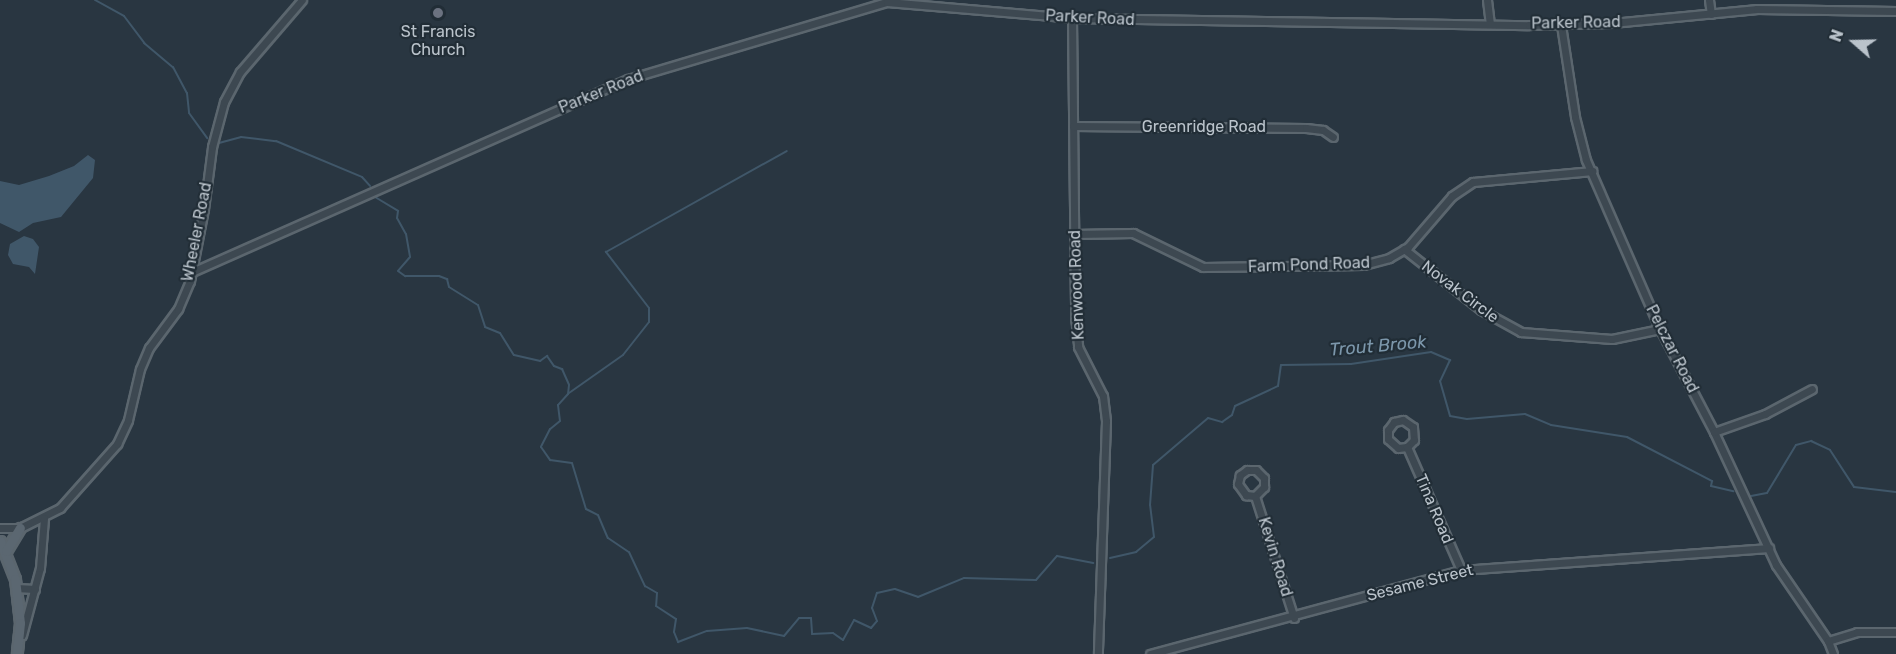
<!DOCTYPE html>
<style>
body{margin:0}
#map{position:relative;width:1896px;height:654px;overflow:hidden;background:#293641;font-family:Rubik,sans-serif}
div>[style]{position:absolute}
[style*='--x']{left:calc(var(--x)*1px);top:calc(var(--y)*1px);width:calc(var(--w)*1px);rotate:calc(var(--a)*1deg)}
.water>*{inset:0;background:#405769}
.stream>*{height:2px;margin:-1px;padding:0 1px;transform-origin:1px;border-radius:1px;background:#405769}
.roads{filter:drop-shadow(2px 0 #5b666e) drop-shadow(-2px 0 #5b666e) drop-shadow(0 2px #5b666e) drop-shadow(0 -2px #5b666e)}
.minor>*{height:7px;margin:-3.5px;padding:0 3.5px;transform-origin:3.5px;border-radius:3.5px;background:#3d4851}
.major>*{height:9px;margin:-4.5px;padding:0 4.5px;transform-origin:4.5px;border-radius:4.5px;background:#5b6771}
.dots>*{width:16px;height:16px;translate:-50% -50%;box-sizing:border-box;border:3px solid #212d36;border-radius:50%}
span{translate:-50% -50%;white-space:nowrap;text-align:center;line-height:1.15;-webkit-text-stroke:4.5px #212d36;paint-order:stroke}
.street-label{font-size:16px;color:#bac3cb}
.poi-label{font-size:16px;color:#bac3cb}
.water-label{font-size:18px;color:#7c97ab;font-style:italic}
.north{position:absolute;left:1824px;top:12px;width:60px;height:60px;-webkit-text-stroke:4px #212d36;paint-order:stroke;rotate:290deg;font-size:16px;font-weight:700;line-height:24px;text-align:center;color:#bac3cb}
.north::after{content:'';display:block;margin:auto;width:21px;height:27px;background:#bac3cb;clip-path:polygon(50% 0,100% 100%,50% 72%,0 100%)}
</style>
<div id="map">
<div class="water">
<div style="clip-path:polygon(88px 155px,95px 160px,93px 178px,61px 217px,33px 223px,19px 232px,0 223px,0 181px,19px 185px,49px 176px,74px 166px)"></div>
<div style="clip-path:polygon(24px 236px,33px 239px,39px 247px,35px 274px,29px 267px,13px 264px,8px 255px,10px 244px)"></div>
</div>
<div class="stream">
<div style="--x:95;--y:0;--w:33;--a:29"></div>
<div style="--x:124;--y:16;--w:34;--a:53"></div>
<div style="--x:144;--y:43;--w:38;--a:40"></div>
<div style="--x:173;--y:67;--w:30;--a:62"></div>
<div style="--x:187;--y:93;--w:20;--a:84"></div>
<div style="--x:189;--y:113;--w:31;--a:54"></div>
<div style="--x:219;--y:143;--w:23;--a:-15"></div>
<div style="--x:241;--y:137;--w:35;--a:7"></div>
<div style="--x:276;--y:141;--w:93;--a:22.7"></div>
<div style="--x:362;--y:177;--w:12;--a:48"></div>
<div style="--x:375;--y:197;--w:27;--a:31"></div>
<div style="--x:398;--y:211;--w:7;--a:98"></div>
<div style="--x:397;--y:218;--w:18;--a:61"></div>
<div style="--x:406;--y:234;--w:23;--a:80"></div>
<div style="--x:410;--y:257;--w:18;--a:131"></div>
<div style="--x:398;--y:271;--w:9;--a:36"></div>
<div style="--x:405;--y:276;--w:34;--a:0"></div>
<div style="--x:439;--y:276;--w:9;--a:21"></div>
<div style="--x:447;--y:279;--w:8;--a:76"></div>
<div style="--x:449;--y:287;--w:34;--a:32"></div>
<div style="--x:478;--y:305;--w:23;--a:72"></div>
<div style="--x:485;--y:327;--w:16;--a:22"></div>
<div style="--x:500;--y:333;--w:26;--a:58"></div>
<div style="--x:514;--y:355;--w:27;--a:13"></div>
<div style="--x:540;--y:361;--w:9;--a:-36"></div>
<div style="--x:547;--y:356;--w:12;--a:55"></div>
<div style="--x:554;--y:366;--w:9;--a:21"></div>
<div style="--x:562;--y:369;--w:17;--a:66"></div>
<div style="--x:569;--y:385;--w:9;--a:96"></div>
<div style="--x:568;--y:394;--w:15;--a:132"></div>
<div style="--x:558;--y:405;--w:16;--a:83"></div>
<div style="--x:560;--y:421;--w:13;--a:141"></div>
<div style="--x:550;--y:429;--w:20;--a:117"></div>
<div style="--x:541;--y:447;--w:16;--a:55"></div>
<div style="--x:550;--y:460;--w:22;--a:8"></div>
<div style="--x:572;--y:463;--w:48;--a:73.1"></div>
<div style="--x:586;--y:509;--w:13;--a:27"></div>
<div style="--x:598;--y:515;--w:25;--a:67"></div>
<div style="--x:608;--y:538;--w:25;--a:34"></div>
<div style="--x:629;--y:552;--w:38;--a:65"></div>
<div style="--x:645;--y:586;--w:14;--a:30"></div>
<div style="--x:657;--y:593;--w:13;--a:94"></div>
<div style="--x:656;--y:606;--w:24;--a:33"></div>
<div style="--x:676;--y:619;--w:13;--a:99"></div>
<div style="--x:674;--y:632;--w:11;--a:68"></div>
<div style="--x:678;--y:642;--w:31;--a:-21"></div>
<div style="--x:707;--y:631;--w:40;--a:-4.3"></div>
<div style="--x:747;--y:628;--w:38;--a:12"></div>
<div style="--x:784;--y:636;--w:23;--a:-50"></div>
<div style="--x:799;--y:618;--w:12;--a:0"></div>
<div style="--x:811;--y:618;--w:16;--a:86"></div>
<div style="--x:812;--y:634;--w:21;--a:-3"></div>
<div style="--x:833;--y:633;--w:12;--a:35"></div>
<div style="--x:843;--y:640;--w:23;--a:-61"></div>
<div style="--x:854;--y:620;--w:19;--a:25"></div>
<div style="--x:871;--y:628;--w:9;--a:-49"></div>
<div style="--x:877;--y:621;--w:14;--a:-111"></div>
<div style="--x:872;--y:608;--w:16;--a:-72"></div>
<div style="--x:877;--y:593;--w:18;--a:-13"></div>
<div style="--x:895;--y:589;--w:24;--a:19"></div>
<div style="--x:918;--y:597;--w:50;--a:-22.4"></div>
<div style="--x:964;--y:578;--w:72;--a:1.6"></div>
<div style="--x:1036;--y:580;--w:32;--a:-49"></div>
<div style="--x:1057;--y:556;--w:37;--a:11"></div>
<div style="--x:569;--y:393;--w:66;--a:-35.1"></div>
<div style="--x:623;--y:355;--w:42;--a:-51.8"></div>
<div style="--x:649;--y:322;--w:14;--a:-90"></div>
<div style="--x:649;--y:308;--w:71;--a:-127.5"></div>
<div style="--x:606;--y:252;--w:207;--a:-29.2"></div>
<div style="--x:1751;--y:496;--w:16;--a:-11"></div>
<div style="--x:1767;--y:493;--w:56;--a:-58.9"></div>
<div style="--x:1796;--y:445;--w:16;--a:-15"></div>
<div style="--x:1811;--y:441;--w:21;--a:25"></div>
<div style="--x:1830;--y:450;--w:44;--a:57"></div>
<div style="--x:1854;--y:487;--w:42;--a:6.8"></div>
<div style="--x:1110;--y:558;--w:27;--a:-13"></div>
<div style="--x:1136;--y:552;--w:23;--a:-40"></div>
<div style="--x:1154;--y:537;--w:32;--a:-97"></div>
<div style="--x:1150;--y:505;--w:40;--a:-85.7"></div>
<div style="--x:1153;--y:465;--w:72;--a:-40.5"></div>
<div style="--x:1208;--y:418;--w:15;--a:16"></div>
<div style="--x:1222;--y:422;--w:12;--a:-35"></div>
<div style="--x:1232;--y:415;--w:9;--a:-72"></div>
<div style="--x:1235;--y:406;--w:47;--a:-24.9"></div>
<div style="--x:1278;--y:386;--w:21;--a:-82"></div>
<div style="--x:1281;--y:365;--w:70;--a:-0.8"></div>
<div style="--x:1351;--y:364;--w:81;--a:-8.5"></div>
<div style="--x:1431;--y:352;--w:21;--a:23"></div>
<div style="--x:1450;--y:360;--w:23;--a:115"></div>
<div style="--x:1440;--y:381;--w:36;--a:74"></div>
<div style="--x:1450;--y:416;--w:17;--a:10"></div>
<div style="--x:1467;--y:419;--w:58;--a:-4.9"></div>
<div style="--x:1525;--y:414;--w:28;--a:23"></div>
<div style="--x:1551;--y:425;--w:77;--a:9"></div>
<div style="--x:1627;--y:437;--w:96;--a:27.4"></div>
<div style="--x:1712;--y:481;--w:5;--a:101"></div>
<div style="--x:1711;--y:486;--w:23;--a:13"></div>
</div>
<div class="roads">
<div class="minor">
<div style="--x:1487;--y:0;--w:23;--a:83"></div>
<div style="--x:1709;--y:0;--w:14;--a:82"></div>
<div style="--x:1072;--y:18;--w:298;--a:89.4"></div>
<div style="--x:1075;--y:316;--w:31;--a:84"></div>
<div style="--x:1078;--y:347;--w:55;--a:63"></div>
<div style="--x:1103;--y:396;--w:25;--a:83"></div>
<div style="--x:1106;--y:421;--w:233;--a:92"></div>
<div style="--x:1561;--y:25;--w:93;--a:81.3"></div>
<div style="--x:1575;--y:117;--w:44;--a:75.7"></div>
<div style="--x:1586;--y:160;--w:184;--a:66.4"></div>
<div style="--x:1660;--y:329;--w:116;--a:62.3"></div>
<div style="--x:1714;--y:432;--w:147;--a:65"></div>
<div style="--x:1776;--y:565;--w:92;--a:55.6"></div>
<div style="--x:1828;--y:641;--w:14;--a:69"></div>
<div style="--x:1073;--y:126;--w:233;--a:0.5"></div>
<div style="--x:1306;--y:128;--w:17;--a:7"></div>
<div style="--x:1323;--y:130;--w:12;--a:35"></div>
<div style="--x:1074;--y:234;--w:59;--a:-1"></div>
<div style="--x:1133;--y:233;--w:78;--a:25.9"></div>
<div style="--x:1203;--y:267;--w:160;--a:-0.7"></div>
<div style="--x:1363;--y:265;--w:27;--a:-15"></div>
<div style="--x:1389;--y:258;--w:22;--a:-30"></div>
<div style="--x:1408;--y:247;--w:67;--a:-49.2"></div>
<div style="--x:1452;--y:196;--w:25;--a:-34"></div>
<div style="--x:1473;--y:182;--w:120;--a:-5.3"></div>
<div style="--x:1404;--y:249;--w:98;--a:38.4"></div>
<div style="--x:1481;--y:310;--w:46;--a:28.8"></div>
<div style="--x:1521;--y:332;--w:91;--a:4.4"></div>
<div style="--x:1612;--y:339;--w:49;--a:-11.8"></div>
<div style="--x:192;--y:272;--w:477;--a:-23.9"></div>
<div style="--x:628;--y:79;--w:270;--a:-16.6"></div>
<div style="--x:887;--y:2;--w:186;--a:4.9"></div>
<div style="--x:1072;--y:18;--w:457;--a:0.9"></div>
<div style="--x:1529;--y:25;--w:83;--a:-1.4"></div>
<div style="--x:1612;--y:23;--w:146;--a:-5.5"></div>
<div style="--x:1757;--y:9;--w:139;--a:0.8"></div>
<div style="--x:1714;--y:432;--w:54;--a:-19.4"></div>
<div style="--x:1765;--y:414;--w:53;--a:-28"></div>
<div style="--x:1407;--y:447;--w:9;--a:174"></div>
<div style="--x:1398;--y:448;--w:13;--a:-138"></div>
<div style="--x:1388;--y:439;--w:9;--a:-90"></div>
<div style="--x:1388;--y:430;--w:10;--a:-53"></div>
<div style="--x:1394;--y:422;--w:9;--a:-13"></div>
<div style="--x:1403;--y:420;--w:12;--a:35"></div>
<div style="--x:1413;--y:427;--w:13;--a:86"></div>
<div style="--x:1414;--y:440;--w:10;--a:135"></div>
<div style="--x:1407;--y:447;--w:134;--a:66.3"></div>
<div style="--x:1255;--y:496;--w:13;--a:-45"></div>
<div style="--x:1264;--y:487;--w:9;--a:-90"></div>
<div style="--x:1264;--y:478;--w:11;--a:-135"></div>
<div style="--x:1256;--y:470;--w:9;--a:180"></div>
<div style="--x:1247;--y:470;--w:9;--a:144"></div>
<div style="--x:1240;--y:475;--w:9;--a:103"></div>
<div style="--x:1238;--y:484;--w:14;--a:54"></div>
<div style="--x:1246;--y:495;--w:9;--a:6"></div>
<div style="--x:1255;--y:496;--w:128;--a:72.3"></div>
<div style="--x:0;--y:528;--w:20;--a:0"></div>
<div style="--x:20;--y:528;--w:45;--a:-26.6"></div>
<div style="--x:60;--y:508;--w:86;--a:-48.3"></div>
<div style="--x:117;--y:444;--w:26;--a:-65"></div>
<div style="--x:128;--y:420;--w:52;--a:-76.8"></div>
<div style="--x:140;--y:369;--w:23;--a:-67"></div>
<div style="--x:149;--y:348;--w:49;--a:-53.4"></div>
<div style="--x:178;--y:309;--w:30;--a:-67"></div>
<div style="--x:190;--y:281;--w:73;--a:-79"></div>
<div style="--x:204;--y:209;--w:63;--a:-82.6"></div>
<div style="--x:212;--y:147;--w:47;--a:-75.1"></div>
<div style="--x:224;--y:102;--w:34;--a:-62"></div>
<div style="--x:240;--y:72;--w:95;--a:-49.3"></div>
<div style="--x:16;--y:588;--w:19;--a:3"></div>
<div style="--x:22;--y:635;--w:69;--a:-75"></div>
<div style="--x:40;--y:568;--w:50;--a:-85.4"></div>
<div style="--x:1828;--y:641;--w:30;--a:-17"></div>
<div style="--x:1857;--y:632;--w:39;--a:0"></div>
<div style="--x:1150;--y:654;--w:322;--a:-15.1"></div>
<div style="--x:1461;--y:570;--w:309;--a:-4.1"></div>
</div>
<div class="major">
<div style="--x:0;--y:541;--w:41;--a:68.5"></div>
<div style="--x:15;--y:579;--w:44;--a:83.5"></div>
<div style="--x:20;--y:623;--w:31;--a:96"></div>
<div style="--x:6;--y:551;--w:27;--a:-59"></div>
</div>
</div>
<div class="dots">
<div style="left:438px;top:13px;background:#6b7280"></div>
</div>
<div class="street-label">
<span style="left:1090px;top:18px;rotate:3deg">Parker Road</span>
<span style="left:1576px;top:23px;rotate:-1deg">Parker Road</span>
<span style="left:601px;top:92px;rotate:-22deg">Parker Road</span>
<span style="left:1204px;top:127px">Greenridge Road</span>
<span style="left:197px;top:232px;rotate:-79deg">Wheeler Road</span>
<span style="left:1309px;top:265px;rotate:-2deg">Farm Pond Road</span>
<span style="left:1077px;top:285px;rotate:-92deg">Kenwood Road</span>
<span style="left:1460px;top:292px;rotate:37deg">Novak Circle</span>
<span style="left:1672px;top:349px;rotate:63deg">Pelczar Road</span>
<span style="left:1434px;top:509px;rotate:67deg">Tina Road</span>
<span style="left:1275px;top:557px;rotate:73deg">Kevin Road</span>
<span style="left:1420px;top:583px;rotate:-14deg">Sesame Street</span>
</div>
<div class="poi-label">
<span style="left:438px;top:41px">St Francis<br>Church</span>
</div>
<div class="water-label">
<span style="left:1378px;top:346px;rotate:-5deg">Trout Brook</span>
</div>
<div class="north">N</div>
</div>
